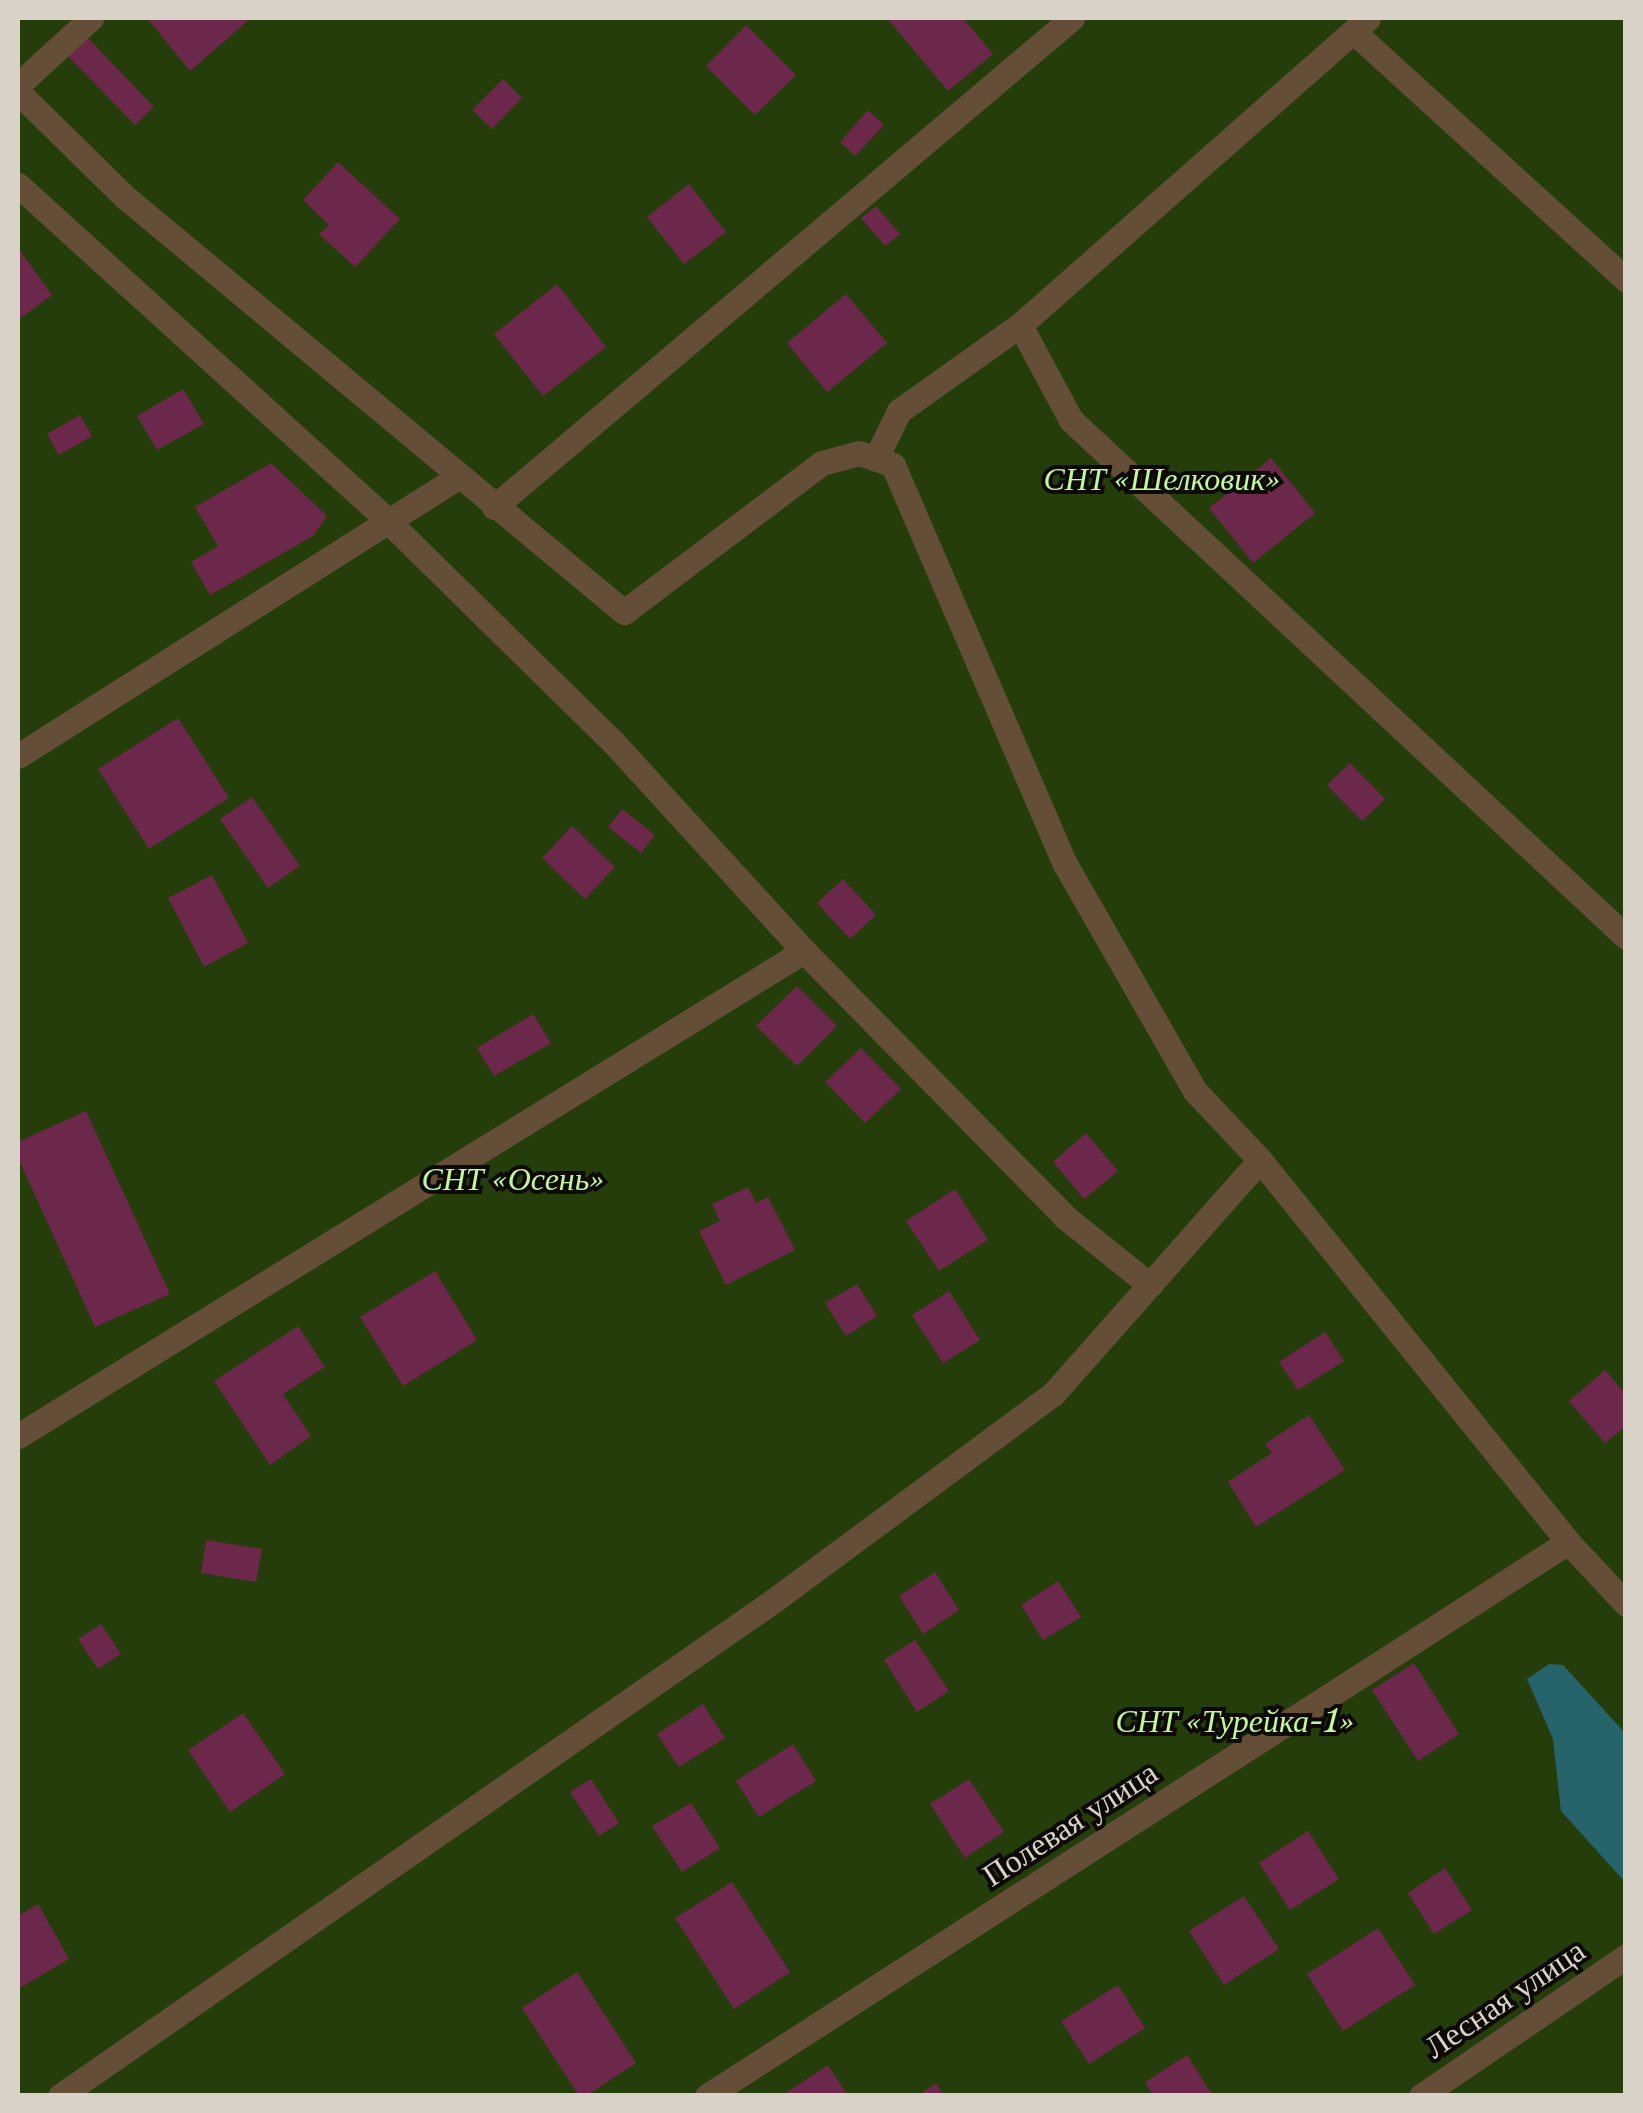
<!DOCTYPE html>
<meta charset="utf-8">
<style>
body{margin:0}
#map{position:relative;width:1643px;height:2113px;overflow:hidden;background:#281f11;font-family:"Libre Baskerville",serif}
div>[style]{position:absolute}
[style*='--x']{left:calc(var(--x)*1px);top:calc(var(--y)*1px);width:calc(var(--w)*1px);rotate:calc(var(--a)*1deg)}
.green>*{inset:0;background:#253d0b}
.water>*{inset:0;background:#27636b}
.building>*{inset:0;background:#6c284a}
.minor>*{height:25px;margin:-12.5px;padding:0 12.5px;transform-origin:12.5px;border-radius:12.5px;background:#654e37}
span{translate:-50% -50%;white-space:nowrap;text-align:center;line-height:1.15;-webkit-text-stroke:8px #0d0905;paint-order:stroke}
.park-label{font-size:32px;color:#c3f797;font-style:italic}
.street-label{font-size:32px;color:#d8d2c9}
.frame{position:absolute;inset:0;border:20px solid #d8d2c9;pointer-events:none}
</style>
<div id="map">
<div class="green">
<div style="clip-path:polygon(18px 18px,1625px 18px,1625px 2095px,18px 2095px)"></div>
</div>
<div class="water">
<div style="clip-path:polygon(1549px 1664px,1563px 1665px,1625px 1733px,1625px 1882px,1561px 1811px,1553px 1739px,1527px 1679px)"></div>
</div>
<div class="building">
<div style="clip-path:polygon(147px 18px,251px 18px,190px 71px)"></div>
<div style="clip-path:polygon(887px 18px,963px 18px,993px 54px,948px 91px)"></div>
<div style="clip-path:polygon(746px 25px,796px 75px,755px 115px,706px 66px)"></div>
<div style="clip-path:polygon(88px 38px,154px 107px,135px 125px,68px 56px)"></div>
<div style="clip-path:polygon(503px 79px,522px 98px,492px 129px,472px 110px)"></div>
<div style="clip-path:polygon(868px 110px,884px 125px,855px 156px,840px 142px)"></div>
<div style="clip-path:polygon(338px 162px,400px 219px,355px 267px,319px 234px,329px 225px,303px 200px)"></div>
<div style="clip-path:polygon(689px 184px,726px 232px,684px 264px,647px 217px)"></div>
<div style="clip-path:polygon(876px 206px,900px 234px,885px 246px,861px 218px)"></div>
<div style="clip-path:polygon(18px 248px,52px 295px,18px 320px)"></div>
<div style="clip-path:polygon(557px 284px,606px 347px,543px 396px,494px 334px)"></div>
<div style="clip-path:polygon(846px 294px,887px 343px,827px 392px,787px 343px)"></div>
<div style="clip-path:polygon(183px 389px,204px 424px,157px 450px,137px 416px)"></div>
<div style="clip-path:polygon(80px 415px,92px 436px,59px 455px,47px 434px)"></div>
<div style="clip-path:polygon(1271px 458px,1315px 513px,1253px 563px,1209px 508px)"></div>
<div style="clip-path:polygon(271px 463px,327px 516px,313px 536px,210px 595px,191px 562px,218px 546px,195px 507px)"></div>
<div style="clip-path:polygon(178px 718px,229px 798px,149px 849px,98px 769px)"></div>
<div style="clip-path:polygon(1350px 763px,1385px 799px,1362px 821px,1327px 785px)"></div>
<div style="clip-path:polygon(252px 797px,300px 866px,268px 888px,220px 819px)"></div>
<div style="clip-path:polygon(622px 809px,655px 835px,641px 853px,608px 827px)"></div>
<div style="clip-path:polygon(572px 826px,615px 867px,585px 899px,542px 858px)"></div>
<div style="clip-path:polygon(212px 875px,248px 943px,204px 967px,168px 898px)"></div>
<div style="clip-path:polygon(843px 879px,876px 915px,850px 939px,817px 903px)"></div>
<div style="clip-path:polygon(797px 986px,837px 1026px,797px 1066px,756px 1026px)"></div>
<div style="clip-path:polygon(533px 1014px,551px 1043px,494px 1076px,477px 1048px)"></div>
<div style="clip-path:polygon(861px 1048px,901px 1089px,865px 1123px,825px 1082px)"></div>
<div style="clip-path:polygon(86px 1111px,170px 1294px,95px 1327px,18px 1158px,18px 1142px)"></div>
<div style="clip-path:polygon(1086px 1133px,1118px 1171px,1084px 1199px,1053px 1162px)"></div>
<div style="clip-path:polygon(748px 1187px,756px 1203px,768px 1197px,795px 1250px,726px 1285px,699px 1231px,720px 1221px,712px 1204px)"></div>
<div style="clip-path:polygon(955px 1189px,988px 1240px,939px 1271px,906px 1221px)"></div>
<div style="clip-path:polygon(435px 1271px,477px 1340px,403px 1386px,360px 1317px)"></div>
<div style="clip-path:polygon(857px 1284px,877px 1316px,846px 1336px,825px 1303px)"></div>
<div style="clip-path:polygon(949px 1291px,980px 1340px,943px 1363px,912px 1315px)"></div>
<div style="clip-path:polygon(298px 1326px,325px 1367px,283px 1394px,311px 1436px,270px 1465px,214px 1381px)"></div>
<div style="clip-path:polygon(1325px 1332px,1344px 1361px,1298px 1390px,1279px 1362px)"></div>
<div style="clip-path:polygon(1605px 1370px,1626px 1394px,1626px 1426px,1605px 1443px,1569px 1401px)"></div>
<div style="clip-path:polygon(1309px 1415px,1345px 1470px,1256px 1527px,1228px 1482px,1272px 1453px,1265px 1444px)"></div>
<div style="clip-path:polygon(206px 1540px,262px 1549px,256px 1582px,201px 1573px)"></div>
<div style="clip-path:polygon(935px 1572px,959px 1610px,923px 1634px,899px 1596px)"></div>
<div style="clip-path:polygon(1058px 1581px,1081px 1617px,1043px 1640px,1021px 1605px)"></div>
<div style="clip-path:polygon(101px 1624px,121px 1654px,98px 1669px,78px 1639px)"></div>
<div style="clip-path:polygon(915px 1640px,949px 1691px,917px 1712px,884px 1660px)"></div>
<div style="clip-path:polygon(1414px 1663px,1459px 1734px,1418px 1761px,1372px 1690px)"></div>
<div style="clip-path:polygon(703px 1704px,725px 1738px,679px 1767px,657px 1734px)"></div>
<div style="clip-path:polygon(243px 1713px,285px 1774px,230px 1812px,188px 1750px)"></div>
<div style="clip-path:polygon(793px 1744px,816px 1781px,759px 1817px,736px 1781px)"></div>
<div style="clip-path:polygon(591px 1779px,619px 1823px,599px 1836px,570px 1792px)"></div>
<div style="clip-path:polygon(969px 1779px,1004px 1832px,965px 1858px,930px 1804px)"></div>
<div style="clip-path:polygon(691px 1803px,720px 1848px,682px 1872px,652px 1826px)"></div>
<div style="clip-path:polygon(1308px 1831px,1339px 1879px,1290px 1910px,1259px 1863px)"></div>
<div style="clip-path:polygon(1445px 1868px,1472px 1910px,1434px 1934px,1408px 1893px)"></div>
<div style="clip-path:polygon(732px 1882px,790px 1972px,734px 2009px,675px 1918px)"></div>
<div style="clip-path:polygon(1244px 1896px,1279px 1949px,1224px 1985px,1189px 1931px)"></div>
<div style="clip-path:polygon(38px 1904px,69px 1959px,18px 1989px,18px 1916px)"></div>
<div style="clip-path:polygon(1378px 1928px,1415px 1985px,1343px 2031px,1307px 1974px)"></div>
<div style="clip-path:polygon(577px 1972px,636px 2063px,586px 2096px,579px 2096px,522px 2008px)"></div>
<div style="clip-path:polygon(1118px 1985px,1145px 2028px,1089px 2064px,1061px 2021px)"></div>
<div style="clip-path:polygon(1187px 2055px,1213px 2096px,1154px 2096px,1145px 2082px)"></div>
<div style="clip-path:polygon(828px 2065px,848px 2096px,781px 2096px)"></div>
<div style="clip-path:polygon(936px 2083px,944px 2096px,917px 2096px)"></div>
</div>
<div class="minor">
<div style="--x:1355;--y:33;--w:367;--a:42.3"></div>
<div style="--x:18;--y:85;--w:99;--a:-42.5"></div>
<div style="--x:18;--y:92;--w:150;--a:44.5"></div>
<div style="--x:125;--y:197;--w:649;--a:39.75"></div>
<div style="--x:624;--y:612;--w:248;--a:-37"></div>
<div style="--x:822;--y:463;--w:38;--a:-15"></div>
<div style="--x:859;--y:453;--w:36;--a:19"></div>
<div style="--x:893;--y:465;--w:434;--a:66.7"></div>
<div style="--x:1065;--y:864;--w:262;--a:60.2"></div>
<div style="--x:1195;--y:1091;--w:95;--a:46.7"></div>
<div style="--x:1260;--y:1160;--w:491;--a:51.1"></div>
<div style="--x:1568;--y:1542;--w:85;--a:46.9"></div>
<div style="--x:18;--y:185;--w:500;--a:42.2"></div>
<div style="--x:388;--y:521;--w:315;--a:44.5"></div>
<div style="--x:613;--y:742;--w:283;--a:47.6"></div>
<div style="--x:804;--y:951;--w:373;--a:45.5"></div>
<div style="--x:1065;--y:1217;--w:109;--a:38.7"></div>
<div style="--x:1020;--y:325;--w:108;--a:61.8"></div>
<div style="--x:1071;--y:420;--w:758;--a:42.97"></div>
<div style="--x:877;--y:456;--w:50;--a:-63.9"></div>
<div style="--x:899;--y:411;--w:148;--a:-35.4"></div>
<div style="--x:1020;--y:325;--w:464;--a:-41.4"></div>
<div style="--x:494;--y:507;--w:757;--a:-40.23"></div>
<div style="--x:18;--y:756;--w:521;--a:-32.38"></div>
<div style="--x:18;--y:1436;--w:924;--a:-31.68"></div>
<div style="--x:60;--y:2096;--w:868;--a:-34.77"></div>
<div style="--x:773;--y:1601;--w:348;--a:-36.5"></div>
<div style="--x:1053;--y:1394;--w:312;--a:-48.5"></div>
<div style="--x:707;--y:2096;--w:1024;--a:-32.76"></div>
<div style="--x:1421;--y:2096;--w:248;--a:-34.3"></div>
</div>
<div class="park-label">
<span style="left:1162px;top:479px">СНТ «Шелковик»</span>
<span style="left:513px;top:1179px">СНТ «Осень»</span>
<span style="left:1235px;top:1721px">СНТ «Турейка-1»</span>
</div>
<div class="street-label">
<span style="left:1070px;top:1824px;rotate:-33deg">Полевая улица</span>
<span style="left:1505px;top:1999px;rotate:-34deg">Лесная улица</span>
</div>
<div class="frame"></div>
</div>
